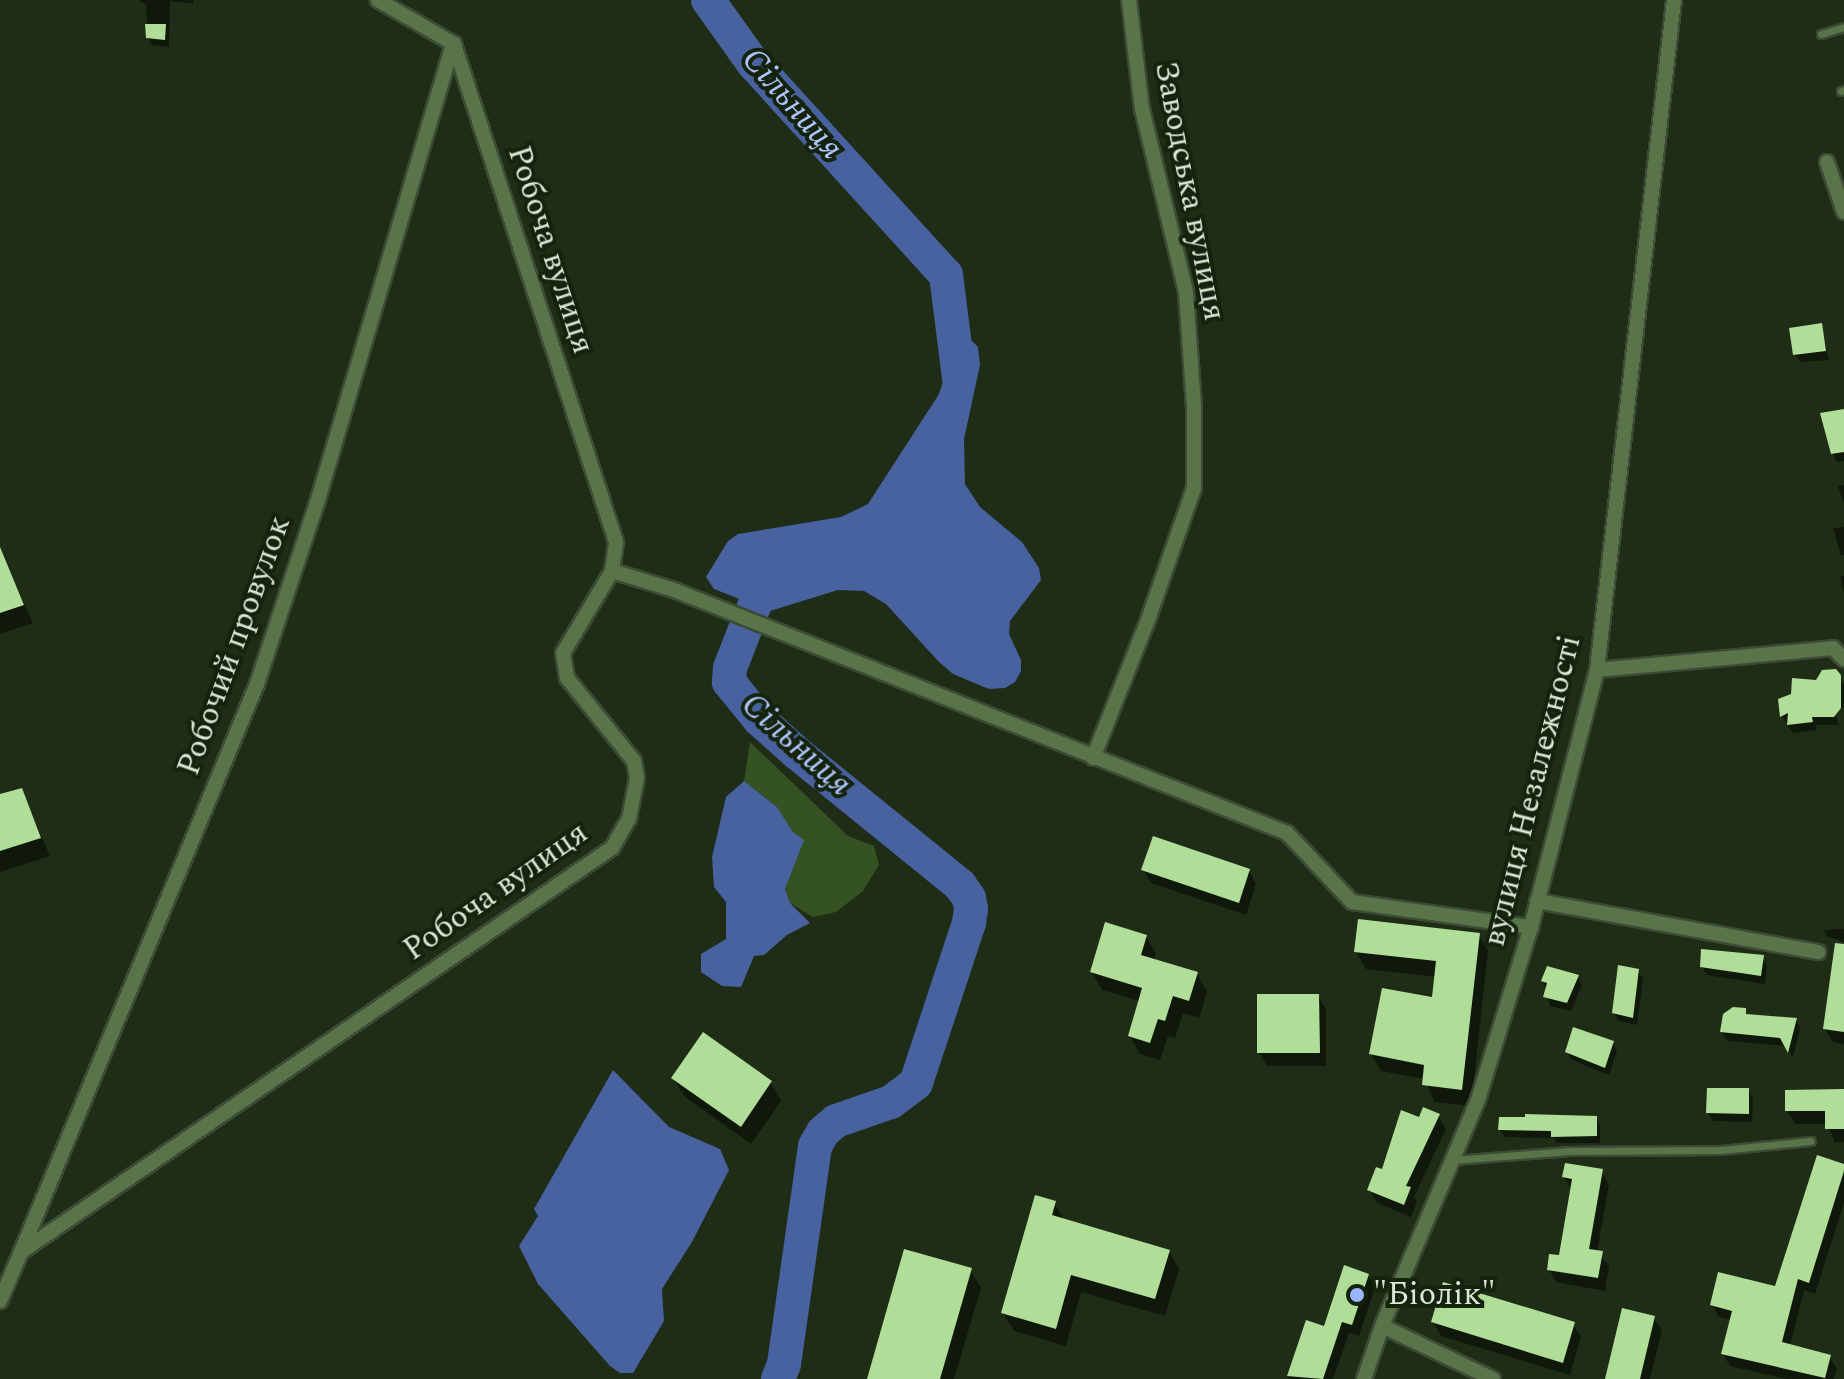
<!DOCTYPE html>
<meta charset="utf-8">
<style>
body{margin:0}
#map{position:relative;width:1844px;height:1379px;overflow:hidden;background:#1f2d17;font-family:Spectral,serif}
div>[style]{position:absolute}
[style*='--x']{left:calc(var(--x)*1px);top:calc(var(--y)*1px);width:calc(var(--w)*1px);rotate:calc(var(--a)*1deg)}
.green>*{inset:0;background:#345222}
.water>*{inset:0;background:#48619f}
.shadow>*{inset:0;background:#0007}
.river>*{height:34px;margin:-17px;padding:0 17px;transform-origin:17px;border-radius:17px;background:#48619f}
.building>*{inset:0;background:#b0dd97}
.roads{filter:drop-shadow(2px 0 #3d4b36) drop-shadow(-2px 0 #3d4b36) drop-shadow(0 2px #3d4b36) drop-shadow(0 -2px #3d4b36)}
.service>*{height:7px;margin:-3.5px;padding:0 3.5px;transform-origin:3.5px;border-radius:3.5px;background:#587448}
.minor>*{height:14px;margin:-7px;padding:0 7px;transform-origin:7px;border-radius:7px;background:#587448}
.dots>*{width:22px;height:22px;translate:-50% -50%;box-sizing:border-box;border:4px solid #15230d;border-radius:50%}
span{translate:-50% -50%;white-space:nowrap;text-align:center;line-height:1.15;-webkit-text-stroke:8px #15230d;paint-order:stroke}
.street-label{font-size:32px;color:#dce6d8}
.poi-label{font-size:32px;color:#dce6d8}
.left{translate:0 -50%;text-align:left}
.water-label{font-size:34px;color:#acc4f9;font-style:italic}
</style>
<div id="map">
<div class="green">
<div style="clip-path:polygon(750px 742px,848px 836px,874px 846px,879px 865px,863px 891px,836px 912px,813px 917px,790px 903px,785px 889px,803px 840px,793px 833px,777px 807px,744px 781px)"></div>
</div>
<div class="water">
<div style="clip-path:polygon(962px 331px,978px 347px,980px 365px,964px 439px,965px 484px,980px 507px,1022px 542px,1039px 568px,1041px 580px,1010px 621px,1009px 634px,1021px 660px,1021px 671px,1015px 682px,1005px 688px,989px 689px,953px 674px,939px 662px,886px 604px,864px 591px,838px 590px,770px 611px,714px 589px,706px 577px,728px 541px,738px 534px,841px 517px,868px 504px,939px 394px,948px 366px,947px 339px,950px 333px)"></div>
<div style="clip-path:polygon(744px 781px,777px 807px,793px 832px,804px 840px,785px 889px,790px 903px,810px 923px,787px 935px,764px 955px,754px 956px,741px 987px,722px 986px,701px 972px,701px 954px,726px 939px,726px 902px,714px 887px,712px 857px,726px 797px)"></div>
<div style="clip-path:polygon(613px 1070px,669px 1127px,720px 1149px,729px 1170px,692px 1242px,662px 1289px,664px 1321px,633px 1373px,620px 1373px,610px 1366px,538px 1284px,519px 1246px,538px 1216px,534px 1209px)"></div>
</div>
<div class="shadow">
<div style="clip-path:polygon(138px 0,194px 0,193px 4px,170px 1px,169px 47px,152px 45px,148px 37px,146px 5px)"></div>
<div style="clip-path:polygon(1821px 325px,1829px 360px,1800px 362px,1795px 354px)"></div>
<div style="clip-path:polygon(1844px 411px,1844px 461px,1837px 462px,1833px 454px)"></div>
<div style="clip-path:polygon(1844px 485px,1844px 501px,1843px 502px,1838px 486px)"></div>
<div style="clip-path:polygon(1844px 527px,1844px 555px,1841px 556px,1833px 528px)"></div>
<div style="clip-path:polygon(4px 559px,33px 623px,0 634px,0 560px)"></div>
<div style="clip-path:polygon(1844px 576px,1844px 593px,1840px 577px)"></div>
<div style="clip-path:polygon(1835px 671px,1844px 685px,1844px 707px,1834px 711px,1839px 725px,1816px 725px,1816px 730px,1793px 733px,1782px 716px)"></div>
<div style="clip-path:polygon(21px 790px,50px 856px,0 872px,0 796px)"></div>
<div style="clip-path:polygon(1143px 869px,1249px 871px,1256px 884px,1246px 915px,1151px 883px)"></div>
<div style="clip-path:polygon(1844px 929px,1844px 942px,1828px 937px,1824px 930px)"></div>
<div style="clip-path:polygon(1478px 934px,1488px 951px,1471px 1106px,1434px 1102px,1425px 1079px,1381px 1071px,1371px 1054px,1434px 999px,1437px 977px,1366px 969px,1356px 952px)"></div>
<div style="clip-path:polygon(1146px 936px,1156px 954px,1154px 961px,1197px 974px,1207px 992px,1199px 1018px,1183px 1013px,1175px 1038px,1168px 1036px,1160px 1060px,1140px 1054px,1130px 1036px,1140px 1001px,1102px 990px,1092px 972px)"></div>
<div style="clip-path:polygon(1762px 957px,1767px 966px,1765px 984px,1707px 975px,1702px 967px)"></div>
<div style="clip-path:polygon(1844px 968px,1844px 1044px,1833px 1042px,1825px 1029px)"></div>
<div style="clip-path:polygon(1638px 971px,1643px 979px,1637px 1025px,1619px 1021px,1614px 1013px)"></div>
<div style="clip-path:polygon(1578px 977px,1582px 985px,1571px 1011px,1550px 1006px,1543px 981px)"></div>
<div style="clip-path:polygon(1318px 996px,1326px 1009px,1326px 1066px,1267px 1066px,1259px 1052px)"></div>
<div style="clip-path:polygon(1745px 1010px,1749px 1016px,1796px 1020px,1800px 1028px,1793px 1058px,1786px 1046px,1727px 1041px,1722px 1032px)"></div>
<div style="clip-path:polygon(703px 1035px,771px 1083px,781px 1101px,751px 1144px,684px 1096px,673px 1078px)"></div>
<div style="clip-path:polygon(1612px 1042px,1617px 1051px,1609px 1075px,1572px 1060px,1567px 1052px)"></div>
<div style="clip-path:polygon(1748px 1090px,1753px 1099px,1752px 1122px,1713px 1121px,1708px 1113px)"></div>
<div style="clip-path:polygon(1844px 1091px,1844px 1142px,1835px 1142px,1827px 1124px,1795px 1124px,1787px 1111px)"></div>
<div style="clip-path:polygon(1438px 1115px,1446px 1129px,1414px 1197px,1417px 1202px,1411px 1217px,1377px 1203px,1369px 1189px,1420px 1120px)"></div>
<div style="clip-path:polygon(1596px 1118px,1600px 1126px,1600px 1143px,1557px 1143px,1554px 1138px,1505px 1137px,1500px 1130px)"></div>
<div style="clip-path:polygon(1844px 1166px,1844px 1203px,1815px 1294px,1804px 1290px,1790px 1346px,1830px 1357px,1837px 1369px,1834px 1379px,1787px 1379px,1730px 1366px,1723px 1354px,1732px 1320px,1719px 1317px,1712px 1304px,1776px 1289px)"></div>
<div style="clip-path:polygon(1601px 1171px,1609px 1184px,1597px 1252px,1609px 1266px,1605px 1291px,1556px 1282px,1549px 1269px,1560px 1258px,1572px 1190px,1564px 1177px)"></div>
<div style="clip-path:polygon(1054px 1203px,1065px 1221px,1169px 1251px,1179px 1269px,1165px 1316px,1081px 1292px,1066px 1346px,1014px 1331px,1003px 1313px)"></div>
<div style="clip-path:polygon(970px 1270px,981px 1288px,954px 1379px,869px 1379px)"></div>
<div style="clip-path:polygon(1368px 1275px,1375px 1287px,1359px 1336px,1349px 1333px,1333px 1379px,1288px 1379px,1308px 1322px,1325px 1328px)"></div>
<div style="clip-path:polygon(1654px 1318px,1662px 1331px,1650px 1379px,1607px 1379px)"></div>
<div style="clip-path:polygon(1433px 1322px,1573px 1324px,1581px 1337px,1570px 1375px,1441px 1336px)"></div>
</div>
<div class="river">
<div style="--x:708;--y:0;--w:77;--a:54.5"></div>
<div style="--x:753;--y:63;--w:287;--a:47.7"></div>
<div style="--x:946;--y:275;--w:104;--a:82.8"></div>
<div style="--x:778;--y:1379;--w:16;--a:-68"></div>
<div style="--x:784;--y:1364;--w:220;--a:-81.9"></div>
<div style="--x:815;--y:1146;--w:16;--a:-60"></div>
<div style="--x:823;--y:1132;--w:17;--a:-40"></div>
<div style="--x:836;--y:1121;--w:58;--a:-19.1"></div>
<div style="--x:891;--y:1102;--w:31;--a:-37"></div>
<div style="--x:916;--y:1083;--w:169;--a:-71.7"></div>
<div style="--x:969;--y:923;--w:14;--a:-82"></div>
<div style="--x:971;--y:909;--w:11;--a:-100"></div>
<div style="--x:969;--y:898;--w:16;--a:-125"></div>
<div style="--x:960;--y:885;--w:210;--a:-141"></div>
<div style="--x:797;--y:753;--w:51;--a:-138.2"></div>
<div style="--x:759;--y:719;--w:48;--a:-129"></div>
<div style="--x:729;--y:682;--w:14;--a:-86"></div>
<div style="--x:730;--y:668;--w:88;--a:-68.7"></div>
<div style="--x:762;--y:586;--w:23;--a:-40"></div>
</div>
<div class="building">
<div style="clip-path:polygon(145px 24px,166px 24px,165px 40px,146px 38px)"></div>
<div style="clip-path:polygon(1822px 323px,1826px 351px,1793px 355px,1789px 328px)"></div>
<div style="clip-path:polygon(1844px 409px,1844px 452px,1831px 454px,1820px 413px)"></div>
<div style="clip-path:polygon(0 547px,24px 605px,0 613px)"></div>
<div style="clip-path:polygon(1836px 669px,1841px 675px,1841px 708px,1834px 717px,1812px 717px,1813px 722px,1787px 725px,1788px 713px,1780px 717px,1778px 699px,1791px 694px,1792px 678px,1816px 680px,1822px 670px)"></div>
<div style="clip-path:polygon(22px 788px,41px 838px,0 851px,0 794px)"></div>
<div style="clip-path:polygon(1153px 836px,1250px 869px,1239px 903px,1141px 870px)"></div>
<div style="clip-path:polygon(1358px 919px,1480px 933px,1462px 1090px,1422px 1085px,1424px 1065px,1369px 1054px,1382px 988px,1432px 997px,1436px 961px,1354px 952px)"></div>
<div style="clip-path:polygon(1105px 922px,1147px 935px,1141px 955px,1198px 972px,1189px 1001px,1173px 996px,1165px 1021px,1158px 1019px,1150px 1043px,1128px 1036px,1142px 988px,1090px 972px)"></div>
<div style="clip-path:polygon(1835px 943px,1844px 944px,1844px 1032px,1823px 1029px)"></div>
<div style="clip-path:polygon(1701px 949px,1764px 955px,1761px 976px,1700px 967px)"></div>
<div style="clip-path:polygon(1618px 965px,1639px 969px,1633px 1018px,1612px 1013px)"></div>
<div style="clip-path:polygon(1547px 966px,1579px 975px,1567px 1003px,1543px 997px,1547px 983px,1541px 981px)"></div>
<div style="clip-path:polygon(1257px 994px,1319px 994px,1320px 1053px,1257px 1053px)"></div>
<div style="clip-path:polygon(1733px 1007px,1746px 1008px,1746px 1014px,1797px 1018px,1788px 1053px,1780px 1038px,1720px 1032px,1723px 1014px)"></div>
<div style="clip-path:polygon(1573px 1027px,1614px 1041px,1605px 1068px,1565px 1052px)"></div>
<div style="clip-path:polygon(703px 1032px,772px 1081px,741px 1127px,671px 1078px)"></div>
<div style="clip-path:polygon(1707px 1088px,1749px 1088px,1749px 1114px,1706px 1113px)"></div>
<div style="clip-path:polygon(1844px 1089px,1844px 1129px,1825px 1129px,1825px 1111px,1785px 1111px,1785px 1090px)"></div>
<div style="clip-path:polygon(1423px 1107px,1440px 1114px,1406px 1186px,1411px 1187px,1404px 1205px,1367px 1190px,1376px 1167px,1382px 1169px,1401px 1110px,1419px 1117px)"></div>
<div style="clip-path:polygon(1525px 1114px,1597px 1116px,1597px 1136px,1551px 1137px,1551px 1131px,1498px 1130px,1499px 1117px,1525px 1117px)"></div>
<div style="clip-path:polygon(1817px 1155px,1844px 1164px,1844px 1171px,1809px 1283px,1798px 1279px,1782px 1342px,1831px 1355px,1825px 1378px,1721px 1354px,1732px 1311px,1710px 1305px,1718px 1272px,1775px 1286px)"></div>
<div style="clip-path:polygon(1565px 1163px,1603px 1169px,1589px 1249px,1603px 1251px,1598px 1278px,1547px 1270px,1549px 1254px,1559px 1255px,1572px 1179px,1562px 1177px)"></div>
<div style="clip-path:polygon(1035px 1195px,1056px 1201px,1052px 1215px,1170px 1250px,1155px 1299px,1071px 1275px,1056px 1329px,1001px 1313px)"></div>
<div style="clip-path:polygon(904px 1249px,972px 1268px,940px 1379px,867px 1379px)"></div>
<div style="clip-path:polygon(1344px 1265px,1369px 1274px,1352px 1325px,1342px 1322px,1323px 1379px,1287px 1376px,1306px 1320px,1324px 1326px)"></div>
<div style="clip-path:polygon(1443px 1282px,1575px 1322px,1563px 1363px,1431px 1322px)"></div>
<div style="clip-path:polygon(1622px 1308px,1655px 1316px,1640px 1379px,1605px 1379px)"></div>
</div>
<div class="roads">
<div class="service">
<div style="--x:1821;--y:34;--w:24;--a:-17"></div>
<div style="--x:1841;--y:91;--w:3;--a:-18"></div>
<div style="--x:1453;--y:1160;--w:117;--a:-4.4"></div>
<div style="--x:1570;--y:1151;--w:151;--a:-0.4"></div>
<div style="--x:1721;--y:1150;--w:90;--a:-5.7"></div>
</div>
<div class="minor">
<div style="--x:1827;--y:162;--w:53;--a:71.2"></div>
<div style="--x:612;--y:571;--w:65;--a:17"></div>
<div style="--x:674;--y:590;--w:659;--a:21.62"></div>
<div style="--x:1287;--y:833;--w:95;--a:46.7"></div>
<div style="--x:1352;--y:902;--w:181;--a:8"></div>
<div style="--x:1597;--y:670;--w:237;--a:-5.3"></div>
<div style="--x:1833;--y:648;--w:16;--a:45"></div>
<div style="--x:1093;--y:758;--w:152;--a:-68.3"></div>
<div style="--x:1149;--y:617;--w:137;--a:-70.8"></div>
<div style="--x:1194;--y:488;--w:81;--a:-90"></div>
<div style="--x:1194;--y:407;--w:115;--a:-94"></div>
<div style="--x:1186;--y:292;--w:188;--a:-103.5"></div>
<div style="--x:1142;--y:109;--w:110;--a:-96.8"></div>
<div style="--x:1537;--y:901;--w:286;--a:10.3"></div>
<div style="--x:21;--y:1252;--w:615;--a:-67.44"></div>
<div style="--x:257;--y:684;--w:191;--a:-71.7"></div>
<div style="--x:317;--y:503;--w:478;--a:-73.5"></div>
<div style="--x:0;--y:1301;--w:53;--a:-66.8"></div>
<div style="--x:21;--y:1252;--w:716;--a:-34.36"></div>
<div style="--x:612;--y:848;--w:34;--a:-60"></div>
<div style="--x:629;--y:819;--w:42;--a:-79"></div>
<div style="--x:637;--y:778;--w:17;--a:-100"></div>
<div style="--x:634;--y:761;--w:107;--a:-128.9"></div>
<div style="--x:567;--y:678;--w:25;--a:-99"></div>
<div style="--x:563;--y:653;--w:96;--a:-59.1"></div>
<div style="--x:612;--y:571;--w:29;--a:-82"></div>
<div style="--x:616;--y:542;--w:524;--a:-108.02"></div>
<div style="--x:454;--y:44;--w:88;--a:-149.9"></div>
<div style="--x:1382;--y:1326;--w:123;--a:25.5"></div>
<div style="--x:1364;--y:1379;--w:56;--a:-71.2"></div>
<div style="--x:1382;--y:1326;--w:246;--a:-67"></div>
<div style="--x:1478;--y:1100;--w:181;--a:-73"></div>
<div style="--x:1531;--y:927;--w:265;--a:-75.6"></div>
<div style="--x:1597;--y:670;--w:674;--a:-83.44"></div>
</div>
</div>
<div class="dots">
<div style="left:1357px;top:1295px;background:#97b6fd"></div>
</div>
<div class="street-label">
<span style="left:1189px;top:191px;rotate:79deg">Заводська вулиця</span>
<span style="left:550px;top:250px;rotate:72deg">Робоча вулиця</span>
<span style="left:235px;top:646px;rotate:-70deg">Робочий провулок</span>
<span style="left:1533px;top:791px;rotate:-76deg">вулиця Незалежності</span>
<span style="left:496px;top:892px;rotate:-35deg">Робоча вулиця</span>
</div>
<div class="poi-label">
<span class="left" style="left:1373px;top:1295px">"Біолік"</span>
</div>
<div class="water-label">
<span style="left:792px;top:104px;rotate:49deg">Сільниця</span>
<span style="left:796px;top:745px;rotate:42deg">Сільниця</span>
</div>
</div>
